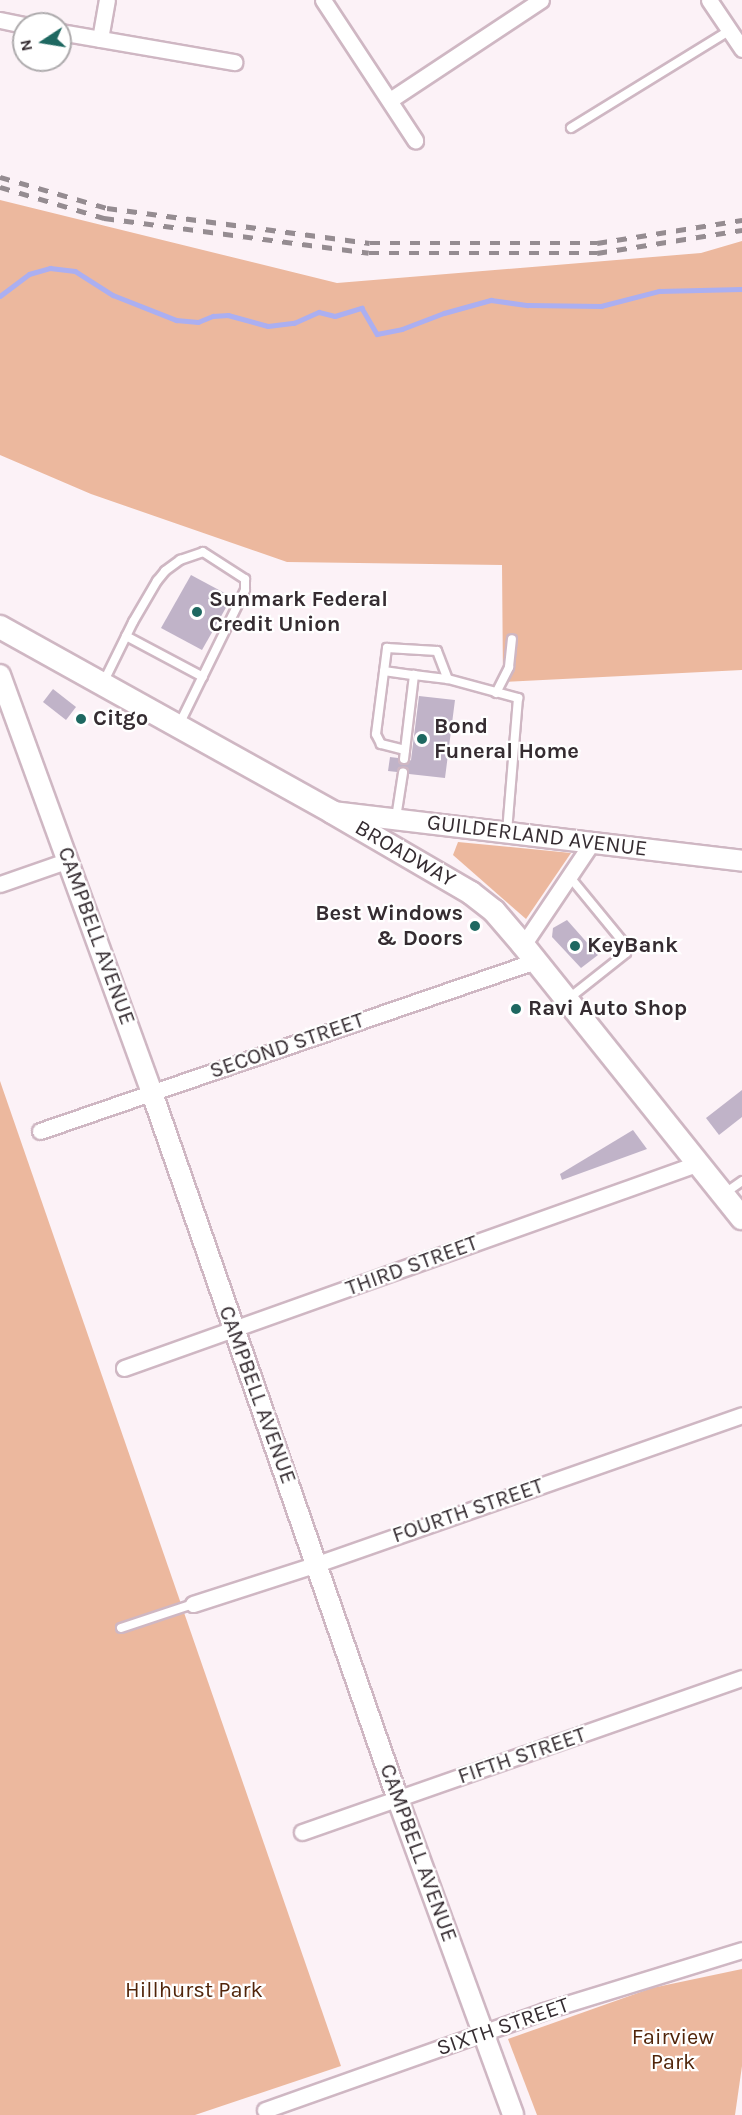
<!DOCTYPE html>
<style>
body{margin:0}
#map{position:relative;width:742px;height:2115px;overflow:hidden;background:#fcf2f7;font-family:Karla,sans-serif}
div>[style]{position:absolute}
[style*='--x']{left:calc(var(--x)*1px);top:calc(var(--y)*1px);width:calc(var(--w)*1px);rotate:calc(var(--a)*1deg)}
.green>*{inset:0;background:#ecb89e}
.stream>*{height:4.5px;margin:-2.25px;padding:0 2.25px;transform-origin:2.25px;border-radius:2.25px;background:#abaff1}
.building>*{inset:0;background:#c0b3c8}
.roads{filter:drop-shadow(2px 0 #cfb7c3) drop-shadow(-2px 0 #cfb7c3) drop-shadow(0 2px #cfb7c3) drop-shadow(0 -2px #cfb7c3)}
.service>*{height:8px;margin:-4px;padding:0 4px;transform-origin:4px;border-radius:4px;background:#fff}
.minor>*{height:15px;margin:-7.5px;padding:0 7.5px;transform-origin:7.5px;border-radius:7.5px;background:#fff}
.tertiary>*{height:20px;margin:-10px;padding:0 10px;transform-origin:10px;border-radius:10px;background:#fff}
.secondary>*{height:22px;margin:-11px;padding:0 11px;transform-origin:11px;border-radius:11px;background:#fff}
.rail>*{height:4.5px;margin-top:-2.25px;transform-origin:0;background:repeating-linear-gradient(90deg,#958c91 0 10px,transparent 0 20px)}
.dots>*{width:16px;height:16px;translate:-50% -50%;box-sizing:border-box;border:3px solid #fff;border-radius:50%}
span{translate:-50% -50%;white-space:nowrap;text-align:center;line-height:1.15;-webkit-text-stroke:4.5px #fff;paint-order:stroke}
.poi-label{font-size:22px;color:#352c31;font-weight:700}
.left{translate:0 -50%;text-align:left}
.right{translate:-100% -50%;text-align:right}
.street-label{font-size:22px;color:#352c31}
.park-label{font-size:22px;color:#51250a}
.north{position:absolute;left:12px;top:12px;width:60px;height:60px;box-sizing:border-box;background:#fff;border:2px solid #aeabad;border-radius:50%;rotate:258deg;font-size:16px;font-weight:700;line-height:24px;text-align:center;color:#352c31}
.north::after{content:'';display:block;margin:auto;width:21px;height:27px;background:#1e6861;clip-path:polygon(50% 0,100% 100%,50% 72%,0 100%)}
</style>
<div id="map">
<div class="green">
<div style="clip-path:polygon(0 200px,337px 283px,701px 253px,742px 241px,742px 670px,503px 682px,502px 565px,287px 562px,91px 494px,0 455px)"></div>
<div style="clip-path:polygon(458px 842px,571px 853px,526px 919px,453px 855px)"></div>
<div style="clip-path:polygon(0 1081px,341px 2066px,195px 2115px,0 2115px)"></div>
<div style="clip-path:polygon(742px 1969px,742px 2066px,735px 2115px,537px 2115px,508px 2039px,652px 1988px)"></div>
</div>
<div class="stream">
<div style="--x:0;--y:296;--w:36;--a:-37"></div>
<div style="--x:29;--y:274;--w:22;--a:-16"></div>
<div style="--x:50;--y:268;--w:25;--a:7"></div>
<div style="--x:75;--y:271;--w:45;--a:32.3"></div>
<div style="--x:113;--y:295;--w:68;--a:21.6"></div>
<div style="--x:176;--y:320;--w:22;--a:5"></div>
<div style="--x:198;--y:322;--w:16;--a:-22"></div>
<div style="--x:213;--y:316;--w:15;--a:-4"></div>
<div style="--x:228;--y:315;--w:41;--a:15.4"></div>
<div style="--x:268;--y:326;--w:26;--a:-7"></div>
<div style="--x:294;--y:323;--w:27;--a:-24"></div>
<div style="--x:319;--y:312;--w:16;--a:14"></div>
<div style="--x:335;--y:316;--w:28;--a:-17"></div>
<div style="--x:362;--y:308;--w:30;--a:60"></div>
<div style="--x:377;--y:334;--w:25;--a:-11"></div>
<div style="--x:402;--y:329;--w:45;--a:-20.9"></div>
<div style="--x:444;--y:313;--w:49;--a:-15.5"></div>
<div style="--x:491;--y:300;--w:37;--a:8"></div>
<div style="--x:528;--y:305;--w:73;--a:0.8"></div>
<div style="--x:601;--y:306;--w:60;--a:-14.5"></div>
<div style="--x:659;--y:291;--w:83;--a:-1.4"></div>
</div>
<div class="building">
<div style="clip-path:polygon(191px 575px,232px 597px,202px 650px,161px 628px)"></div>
<div style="clip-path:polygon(53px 689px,76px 707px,66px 720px,43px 702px)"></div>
<div style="clip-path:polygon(419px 696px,455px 700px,445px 778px,409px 774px,403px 767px,397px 772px,388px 771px,390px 757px,398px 758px,403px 765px,411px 760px)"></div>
<div style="clip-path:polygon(567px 920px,598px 955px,581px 968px,552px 937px,553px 928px)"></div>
<div style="clip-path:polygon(742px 1090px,742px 1117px,719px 1135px,706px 1118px)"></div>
<div style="clip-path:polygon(633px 1130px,647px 1149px,562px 1180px,560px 1174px)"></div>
</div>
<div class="roads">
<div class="service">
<div style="--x:571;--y:128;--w:187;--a:-31.6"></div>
<div style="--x:126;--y:636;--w:87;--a:28"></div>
<div style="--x:384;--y:671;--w:30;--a:8"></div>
<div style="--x:104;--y:681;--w:66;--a:-63.8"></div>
<div style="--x:133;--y:622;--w:48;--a:-59.7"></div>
<div style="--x:157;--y:581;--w:13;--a:-51"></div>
<div style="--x:165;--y:571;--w:19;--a:-36"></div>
<div style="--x:180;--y:560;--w:24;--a:-19"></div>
<div style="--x:203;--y:552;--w:50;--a:32.7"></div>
<div style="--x:245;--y:579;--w:11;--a:90"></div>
<div style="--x:245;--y:590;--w:150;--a:116.1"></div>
<div style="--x:496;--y:693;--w:29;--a:-63"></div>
<div style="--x:509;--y:667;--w:28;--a:-84"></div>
<div style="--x:405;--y:750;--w:25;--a:-166"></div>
<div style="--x:381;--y:744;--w:11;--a:-117"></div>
<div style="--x:376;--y:734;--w:87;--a:-82.7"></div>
<div style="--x:387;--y:648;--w:50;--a:3.4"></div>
<div style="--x:437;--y:651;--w:30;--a:69"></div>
<div style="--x:404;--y:759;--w:85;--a:-83.2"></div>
<div style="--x:414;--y:675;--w:34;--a:7"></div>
<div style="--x:448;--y:679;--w:73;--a:15.2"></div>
<div style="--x:518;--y:698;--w:134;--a:94.7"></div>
<div style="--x:396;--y:818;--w:46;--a:-81.2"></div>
<div style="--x:568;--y:999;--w:74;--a:-38.4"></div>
<div style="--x:626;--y:953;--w:10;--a:-101"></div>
<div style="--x:624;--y:943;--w:87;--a:-129.4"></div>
<div style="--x:725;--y:1193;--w:21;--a:-35"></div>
<div style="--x:121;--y:1628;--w:76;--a:-18.4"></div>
</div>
<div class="minor">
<div style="--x:323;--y:0;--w:168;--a:56.7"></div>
<div style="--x:709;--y:0;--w:59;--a:56"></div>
<div style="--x:0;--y:20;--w:25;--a:12"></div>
<div style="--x:60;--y:32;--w:177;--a:9.8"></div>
<div style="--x:100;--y:39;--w:40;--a:-80"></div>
<div style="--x:390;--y:100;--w:181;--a:-33.5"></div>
<div style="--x:0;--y:884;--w:73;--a:-19.2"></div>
<div style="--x:523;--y:945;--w:125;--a:-56.1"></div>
<div style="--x:40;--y:1131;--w:523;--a:-18.95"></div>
<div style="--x:124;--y:1368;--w:610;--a:-19.62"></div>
<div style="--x:193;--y:1604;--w:130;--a:-17.9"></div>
<div style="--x:317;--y:1564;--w:450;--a:-19.3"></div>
<div style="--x:302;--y:1832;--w:466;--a:-19.3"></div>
<div style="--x:265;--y:2110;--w:296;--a:-19.5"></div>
<div style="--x:544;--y:2011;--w:207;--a:-17.1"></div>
</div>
<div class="tertiary">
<div style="--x:0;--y:675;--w:445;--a:70"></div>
<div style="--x:152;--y:1093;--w:749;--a:70.81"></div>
<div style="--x:398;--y:1800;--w:335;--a:69.9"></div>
<div style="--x:334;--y:812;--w:411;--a:6.8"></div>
</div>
<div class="secondary">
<div style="--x:0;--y:627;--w:380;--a:29.1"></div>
<div style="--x:332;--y:812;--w:161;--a:30.2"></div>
<div style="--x:471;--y:893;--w:29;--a:38"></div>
<div style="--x:494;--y:911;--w:45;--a:49.5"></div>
<div style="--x:523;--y:945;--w:350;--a:51.3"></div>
</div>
</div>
<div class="rail">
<div style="--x:0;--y:177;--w:111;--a:16.2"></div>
<div style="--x:107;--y:208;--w:265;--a:7.6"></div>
<div style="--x:370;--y:243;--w:227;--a:0"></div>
<div style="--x:597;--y:243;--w:147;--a:-9"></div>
<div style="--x:0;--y:187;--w:109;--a:16.6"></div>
<div style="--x:104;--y:218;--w:267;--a:7.5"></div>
<div style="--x:369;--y:253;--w:228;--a:0"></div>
<div style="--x:597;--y:253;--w:147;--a:-9"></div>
</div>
<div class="dots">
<div style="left:197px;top:612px;background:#1e6861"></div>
<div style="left:81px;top:719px;background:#1e6861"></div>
<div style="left:422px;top:739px;background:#1e6861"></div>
<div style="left:475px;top:926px;background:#1e6861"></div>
<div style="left:575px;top:946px;background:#1e6861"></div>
<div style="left:516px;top:1009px;background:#1e6861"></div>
</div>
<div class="poi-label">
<span class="left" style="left:209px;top:612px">Sunmark Federal<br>Credit Union</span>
<span class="left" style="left:93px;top:719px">Citgo</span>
<span class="left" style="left:434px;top:739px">Bond<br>Funeral Home</span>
<span class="right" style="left:463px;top:926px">Best Windows<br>&amp; Doors</span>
<span class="left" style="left:587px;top:946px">KeyBank</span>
<span class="left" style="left:528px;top:1009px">Ravi Auto Shop</span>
</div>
<div class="street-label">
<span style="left:537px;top:836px;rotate:7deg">GUILDERLAND AVENUE</span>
<span style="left:405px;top:854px;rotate:30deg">BROADWAY</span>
<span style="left:96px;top:936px;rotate:70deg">CAMPBELL AVENUE</span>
<span style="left:287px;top:1046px;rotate:-19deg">SECOND STREET</span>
<span style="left:412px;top:1266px;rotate:-20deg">THIRD STREET</span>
<span style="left:257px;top:1395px;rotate:70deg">CAMPBELL AVENUE</span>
<span style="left:468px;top:1511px;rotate:-19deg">FOURTH STREET</span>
<span style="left:522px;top:1756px;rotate:-19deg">FIFTH STREET</span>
<span style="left:418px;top:1853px;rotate:70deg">CAMPBELL AVENUE</span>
<span style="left:503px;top:2027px;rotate:-19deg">SIXTH STREET</span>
</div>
<div class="park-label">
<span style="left:194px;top:1991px">Hillhurst Park</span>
<span style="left:673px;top:2050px">Fairview<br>Park</span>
</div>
<div class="north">N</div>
</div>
